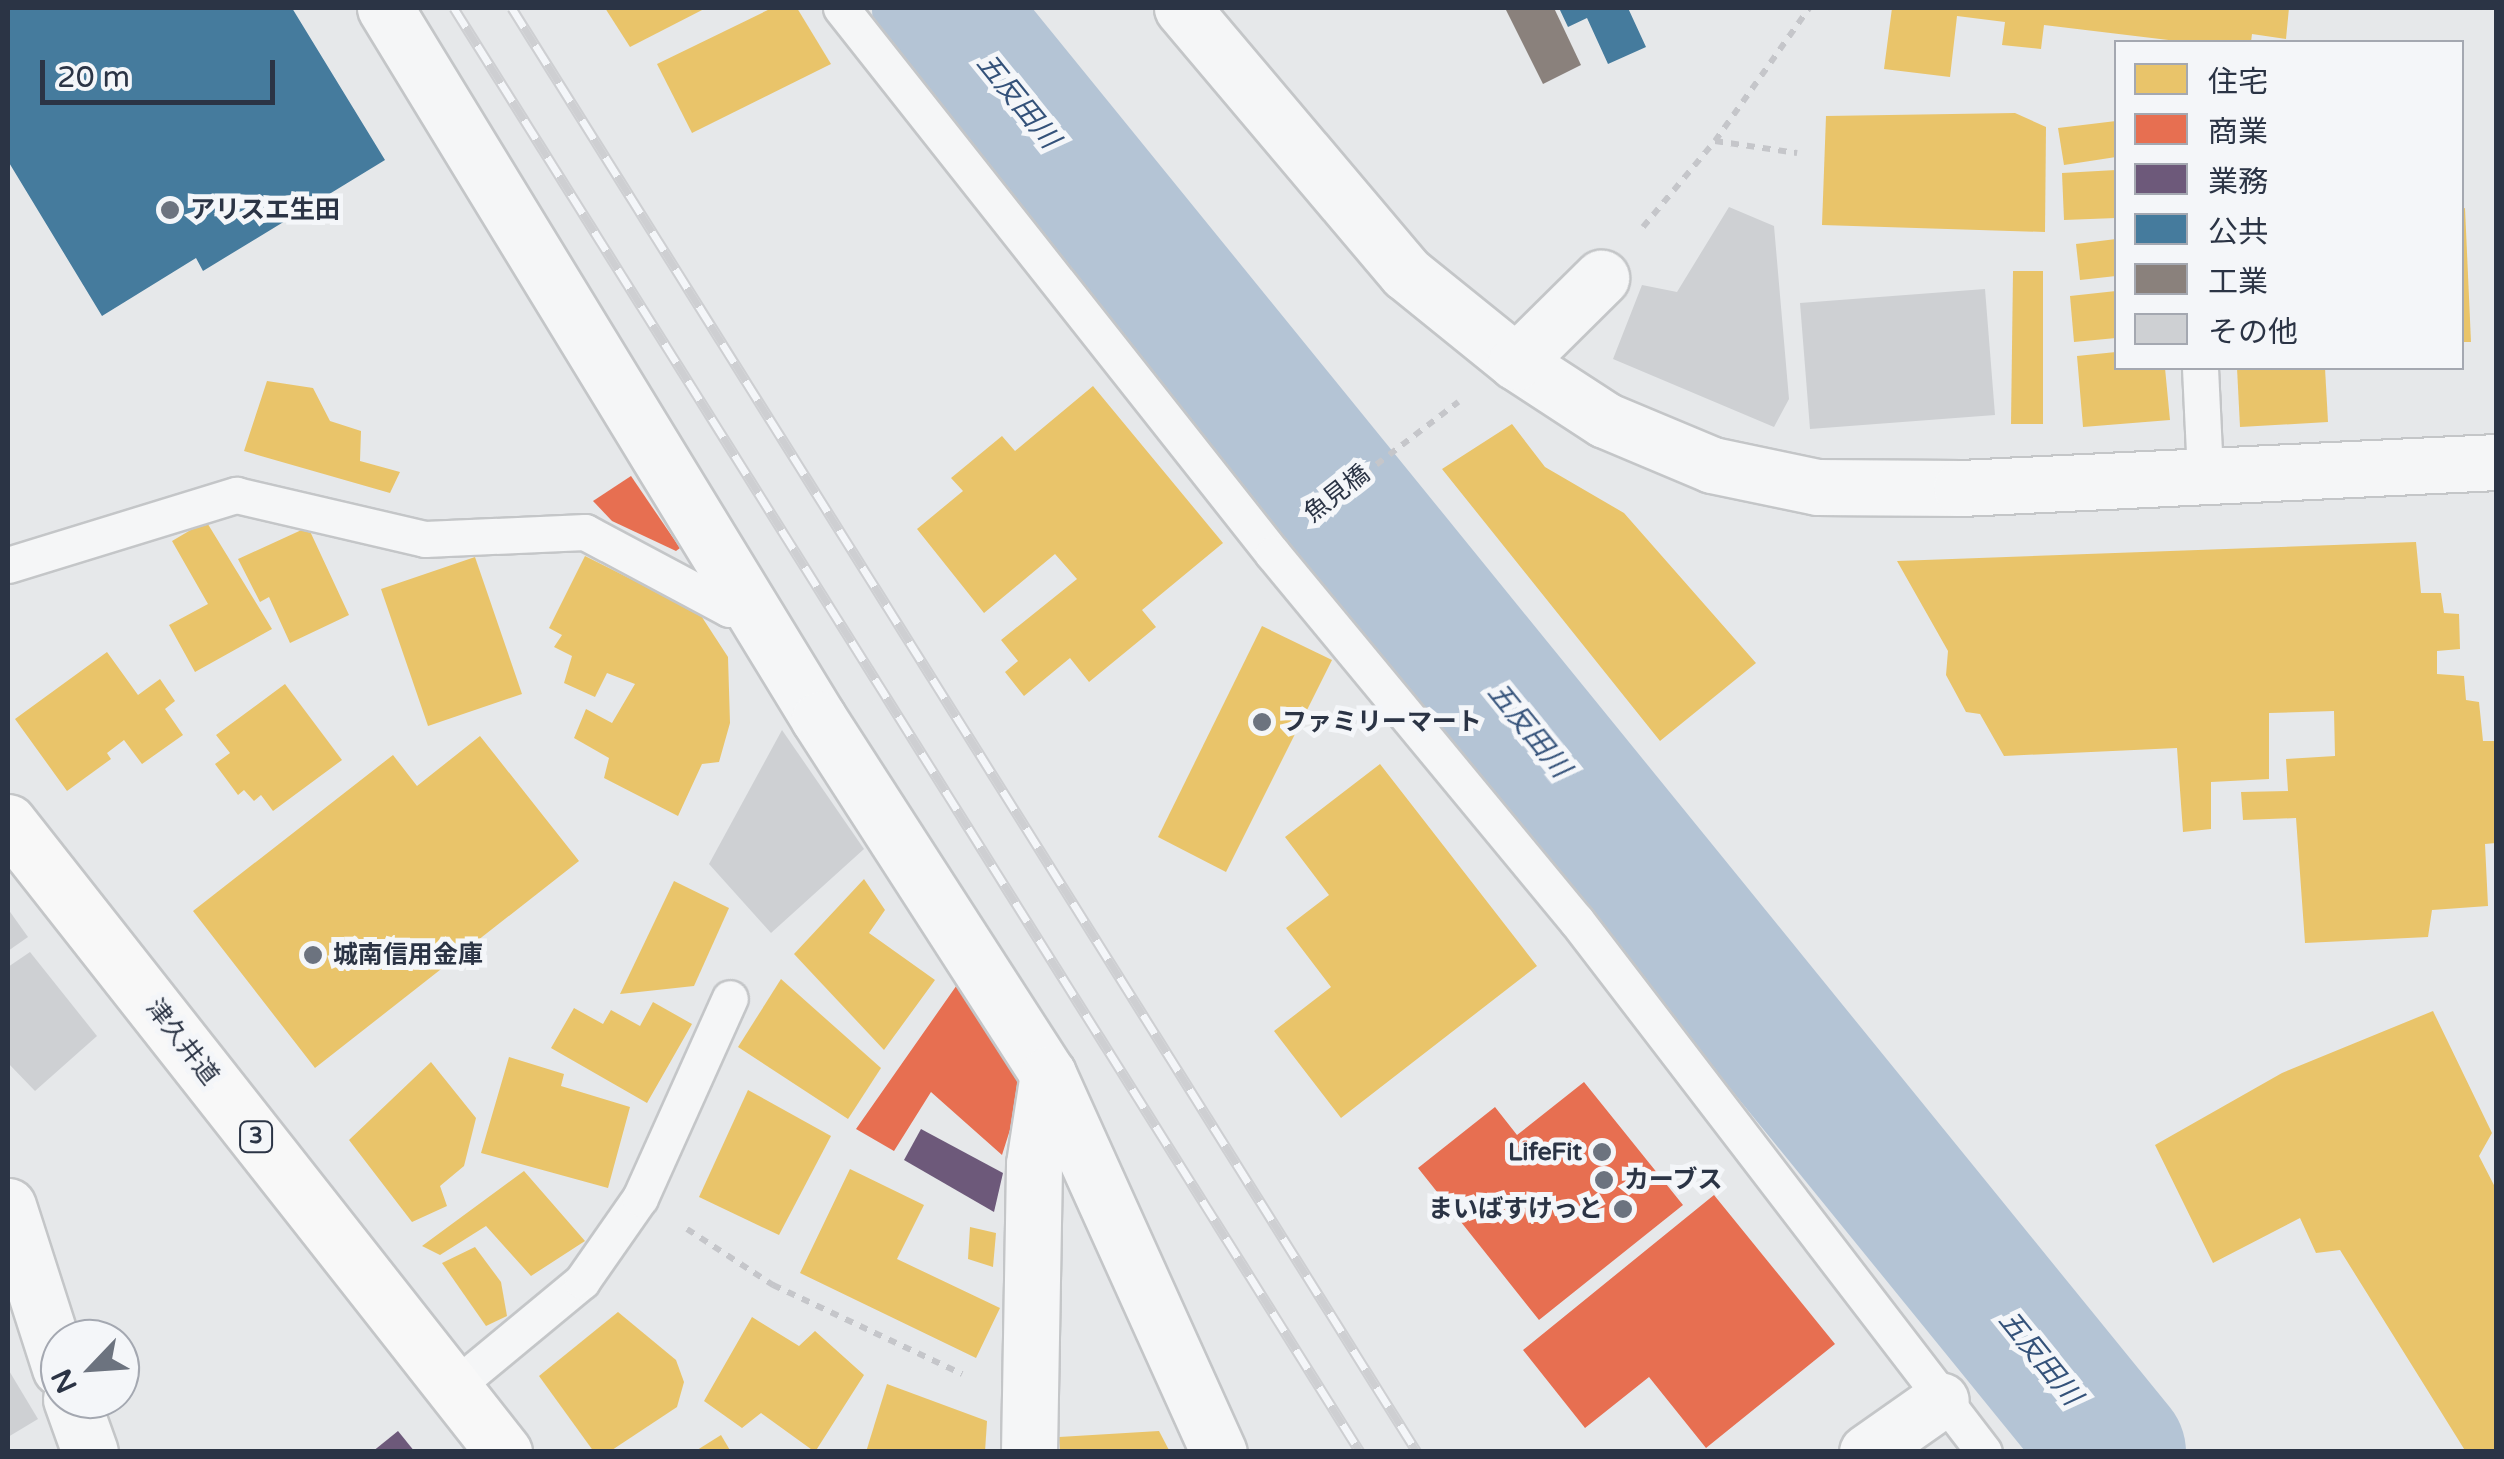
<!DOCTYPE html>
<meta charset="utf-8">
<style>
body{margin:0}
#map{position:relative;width:2504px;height:1459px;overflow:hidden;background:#e6e8ea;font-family:"Varela Round","Noto Sans JP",sans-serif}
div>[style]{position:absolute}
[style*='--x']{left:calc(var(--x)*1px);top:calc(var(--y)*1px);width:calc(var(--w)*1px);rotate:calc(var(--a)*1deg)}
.homes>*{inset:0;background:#e9c46a}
.shops>*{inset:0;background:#e76f51}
.offices>*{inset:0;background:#6d597a}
.public>*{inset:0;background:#457b9d}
.industry>*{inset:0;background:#8a817c}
.river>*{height:140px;margin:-70px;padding:0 70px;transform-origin:70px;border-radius:70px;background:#b4c4d5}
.building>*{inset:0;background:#ced0d3}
.path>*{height:6px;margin-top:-3px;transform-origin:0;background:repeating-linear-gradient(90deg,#c5c6ca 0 8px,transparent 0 16px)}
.roads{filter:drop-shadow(2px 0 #c4c6c8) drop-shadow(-2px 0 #c4c6c8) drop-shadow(0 2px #c4c6c8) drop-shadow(0 -2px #c4c6c8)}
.service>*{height:35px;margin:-17.5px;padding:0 17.5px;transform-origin:17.5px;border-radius:17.5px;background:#f5f6f7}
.minor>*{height:55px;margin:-27.5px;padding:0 27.5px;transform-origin:27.5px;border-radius:27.5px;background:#f5f6f7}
.primary>*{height:55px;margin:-27.5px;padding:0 27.5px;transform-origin:27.5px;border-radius:27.5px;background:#f8f8f8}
.rail>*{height:11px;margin-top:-5.5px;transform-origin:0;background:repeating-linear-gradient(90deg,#f4f6f9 0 22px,#cecfd2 0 44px);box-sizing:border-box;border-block:2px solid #cecfd2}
.dots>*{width:28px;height:28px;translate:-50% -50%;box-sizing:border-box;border:5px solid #f4f6f9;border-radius:50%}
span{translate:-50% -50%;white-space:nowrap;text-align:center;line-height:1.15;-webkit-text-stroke:10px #f4f6f9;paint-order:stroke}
.shield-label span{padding:2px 8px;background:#f4f6f9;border:2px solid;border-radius:8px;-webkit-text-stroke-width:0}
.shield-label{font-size:22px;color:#2b3445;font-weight:700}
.poi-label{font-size:25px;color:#2b3445;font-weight:700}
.left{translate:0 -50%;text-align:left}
.right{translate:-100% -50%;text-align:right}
.street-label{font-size:25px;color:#2b3445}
.water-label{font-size:28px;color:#34527a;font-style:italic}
.frame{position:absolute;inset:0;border:10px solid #2b3445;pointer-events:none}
.legend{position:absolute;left:2114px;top:40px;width:350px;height:330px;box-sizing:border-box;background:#f4f6f9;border:2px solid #a4a8b1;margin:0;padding:12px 18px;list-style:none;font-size:30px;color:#2b3445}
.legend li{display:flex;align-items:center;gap:20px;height:50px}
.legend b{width:50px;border:2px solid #a4a8b1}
.north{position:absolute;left:40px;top:1319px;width:100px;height:100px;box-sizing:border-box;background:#f4f6f9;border:2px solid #a4a8b1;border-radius:50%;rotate:245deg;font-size:28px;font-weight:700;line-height:40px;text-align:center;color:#2b3445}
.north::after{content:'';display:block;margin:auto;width:35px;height:45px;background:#6c737f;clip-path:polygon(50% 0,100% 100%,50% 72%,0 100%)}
.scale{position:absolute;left:40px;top:60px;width:235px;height:45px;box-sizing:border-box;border:5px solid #2b3445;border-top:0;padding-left:12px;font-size:30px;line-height:35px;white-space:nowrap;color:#2b3445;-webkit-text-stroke:8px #f4f6f9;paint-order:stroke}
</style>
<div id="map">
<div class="homes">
<div style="clip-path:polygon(605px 8px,706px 8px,630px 47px)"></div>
<div style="clip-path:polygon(772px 8px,797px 8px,831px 64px,692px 133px,657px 64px)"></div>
<div style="clip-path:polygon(1892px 8px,2289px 8px,2286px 39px,2252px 34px,2251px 42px,2185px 42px,2044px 25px,2041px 49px,2002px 45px,2005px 22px,1957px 16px,1950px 77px,1884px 69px)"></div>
<div style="clip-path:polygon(2015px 113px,2046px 127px,2045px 232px,1822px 225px,1826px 116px)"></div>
<div style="clip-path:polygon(2116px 121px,2116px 157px,2064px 165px,2058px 128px)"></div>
<div style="clip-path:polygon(2116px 170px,2116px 218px,2064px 220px,2062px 173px)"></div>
<div style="clip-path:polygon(2465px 208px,2471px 342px,2462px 342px,2462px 209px)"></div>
<div style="clip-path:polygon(2116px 239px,2116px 276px,2080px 280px,2076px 244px)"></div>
<div style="clip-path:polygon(2013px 271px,2043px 271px,2043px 424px,2011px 424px)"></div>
<div style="clip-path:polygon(2116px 291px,2116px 338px,2074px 342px,2070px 296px)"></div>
<div style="clip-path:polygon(2116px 352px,2116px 368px,2165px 368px,2170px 420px,2083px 427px,2077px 356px)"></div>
<div style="clip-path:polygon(2237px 368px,2325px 368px,2328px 422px,2240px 427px)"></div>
<div style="clip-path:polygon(267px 381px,313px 388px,330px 421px,361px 431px,360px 461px,400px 472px,390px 493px,244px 451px)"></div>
<div style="clip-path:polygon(1093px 386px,1223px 543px,1142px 610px,1156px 627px,1089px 682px,1070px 658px,1024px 696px,1005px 672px,1018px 661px,1001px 640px,1077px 579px,1055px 554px,984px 613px,917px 529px,963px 491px,951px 478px,1002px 436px,1015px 451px)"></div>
<div style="clip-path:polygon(1512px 424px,1545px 467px,1624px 513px,1756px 663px,1660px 741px,1442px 469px)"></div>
<div style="clip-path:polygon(206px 521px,272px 629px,195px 672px,169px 625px,208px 604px,172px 541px)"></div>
<div style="clip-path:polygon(308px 527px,349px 615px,290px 643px,269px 597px,260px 602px,238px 559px)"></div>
<div style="clip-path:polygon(2416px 542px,2421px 593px,2441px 593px,2444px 613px,2459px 614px,2460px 649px,2437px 651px,2437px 674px,2464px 676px,2466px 700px,2479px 702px,2483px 741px,2496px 741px,2496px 843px,2485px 844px,2488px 906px,2432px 910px,2428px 937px,2305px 943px,2296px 818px,2243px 820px,2241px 792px,2288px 791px,2286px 759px,2335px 756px,2334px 711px,2269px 713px,2269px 779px,2211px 782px,2211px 829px,2183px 832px,2177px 748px,2004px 756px,1980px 714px,1966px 712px,1946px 675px,1948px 651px,1897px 561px)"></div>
<div style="clip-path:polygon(585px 556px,639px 583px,645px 577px,698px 611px,728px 657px,730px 723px,719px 762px,702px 764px,678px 816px,604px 778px,609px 758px,574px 738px,586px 709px,612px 723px,635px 684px,607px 673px,595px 697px,564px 683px,572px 656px,554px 647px,562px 635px,549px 628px)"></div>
<div style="clip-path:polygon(475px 557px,522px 694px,428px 726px,381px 589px)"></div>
<div style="clip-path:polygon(1262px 626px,1332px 660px,1226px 872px,1158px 837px)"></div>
<div style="clip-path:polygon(107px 652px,138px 695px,160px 679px,175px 701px,165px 709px,183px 735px,142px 764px,124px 740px,107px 753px,111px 759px,67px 791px,15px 719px)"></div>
<div style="clip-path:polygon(285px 684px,342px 760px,273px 811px,261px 795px,254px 801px,244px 790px,238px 795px,215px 764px,230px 753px,216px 735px)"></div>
<div style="clip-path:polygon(480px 736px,579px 861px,315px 1068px,193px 911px,393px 755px,417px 786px)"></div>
<div style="clip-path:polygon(1380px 764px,1537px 966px,1341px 1118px,1274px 1031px,1331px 987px,1286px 928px,1329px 895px,1285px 837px)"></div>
<div style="clip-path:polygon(864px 879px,885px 910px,869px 933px,935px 980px,884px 1050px,794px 954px)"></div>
<div style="clip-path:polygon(674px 881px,729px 908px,694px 986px,620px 994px)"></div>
<div style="clip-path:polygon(781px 979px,881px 1068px,848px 1119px,738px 1047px)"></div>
<div style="clip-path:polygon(653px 1002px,692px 1024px,647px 1103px,551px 1048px,574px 1008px,603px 1024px,611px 1010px,640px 1026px)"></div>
<div style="clip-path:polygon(2433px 1011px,2492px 1133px,2479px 1156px,2496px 1189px,2496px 1452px,2466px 1452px,2340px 1250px,2316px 1253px,2300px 1218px,2213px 1263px,2155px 1145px,2282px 1073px)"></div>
<div style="clip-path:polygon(509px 1057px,564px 1074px,561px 1086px,630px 1107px,608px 1188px,481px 1153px)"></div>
<div style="clip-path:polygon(431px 1062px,476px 1118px,464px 1166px,440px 1186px,447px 1206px,412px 1222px,349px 1140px)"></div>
<div style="clip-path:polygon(748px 1090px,831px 1136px,779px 1235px,699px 1197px)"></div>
<div style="clip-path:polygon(850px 1169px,924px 1205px,897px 1259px,1000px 1308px,976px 1358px,800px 1273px)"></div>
<div style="clip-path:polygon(524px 1171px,585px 1241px,531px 1276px,486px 1226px,440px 1255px,422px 1246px)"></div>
<div style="clip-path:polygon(970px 1227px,996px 1233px,993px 1267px,968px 1259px)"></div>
<div style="clip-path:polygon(475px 1247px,501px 1282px,507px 1316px,486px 1326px,442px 1263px)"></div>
<div style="clip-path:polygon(618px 1312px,676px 1360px,684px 1382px,677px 1407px,609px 1452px,594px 1452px,539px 1376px)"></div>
<div style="clip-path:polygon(752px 1317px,799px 1346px,815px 1331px,864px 1375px,815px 1452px,761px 1413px,742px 1428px,704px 1401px)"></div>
<div style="clip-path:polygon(887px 1384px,987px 1421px,985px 1452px,866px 1452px)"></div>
<div style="clip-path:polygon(1159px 1431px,1170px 1452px,1060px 1452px,1059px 1437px)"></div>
<div style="clip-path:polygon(721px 1435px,731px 1452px,694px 1452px)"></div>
</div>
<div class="shops">
<div style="clip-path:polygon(631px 476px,680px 548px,676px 551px,612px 521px,593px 501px)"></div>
<div style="clip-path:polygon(959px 982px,1027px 1076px,1002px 1155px,931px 1092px,894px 1151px,856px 1129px)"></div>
<div style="clip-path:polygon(1584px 1082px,1683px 1205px,1539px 1320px,1418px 1168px,1495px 1107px,1517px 1135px)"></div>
<div style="clip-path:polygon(1714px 1195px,1835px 1344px,1706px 1448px,1649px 1377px,1585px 1428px,1523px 1350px)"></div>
</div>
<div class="offices">
<div style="clip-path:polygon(921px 1129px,1003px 1173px,994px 1212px,904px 1160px)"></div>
<div style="clip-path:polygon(398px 1431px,415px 1452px,372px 1452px)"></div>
</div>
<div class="public">
<div style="clip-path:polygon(8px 8px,292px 8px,385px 160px,203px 271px,196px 258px,102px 316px,8px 161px)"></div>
<div style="clip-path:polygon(1559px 8px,1628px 8px,1646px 47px,1608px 64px,1587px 18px,1568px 27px)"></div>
</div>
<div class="industry">
<div style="clip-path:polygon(1505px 8px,1554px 8px,1581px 65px,1543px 84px)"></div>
</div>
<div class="river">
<div style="--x:942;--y:8;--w:1861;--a:50.89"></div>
</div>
<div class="building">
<div style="clip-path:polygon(1729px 207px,1774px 226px,1789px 399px,1774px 427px,1613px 359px,1642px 285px,1677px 292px)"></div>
<div style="clip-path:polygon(1985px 289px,1995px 415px,1810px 429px,1800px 303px)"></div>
<div style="clip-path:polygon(782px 730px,864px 849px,771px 933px,709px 864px)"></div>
<div style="clip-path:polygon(8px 909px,28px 937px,8px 951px)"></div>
<div style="clip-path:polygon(30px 952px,97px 1036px,35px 1091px,8px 1063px,8px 967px)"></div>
<div style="clip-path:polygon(8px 1369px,38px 1419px,8px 1437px)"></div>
</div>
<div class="path">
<div style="--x:1715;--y:141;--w:83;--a:8.3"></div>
<div style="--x:1643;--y:227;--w:112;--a:-50.1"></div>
<div style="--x:1715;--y:141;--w:163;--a:-54.7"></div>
<div style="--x:1313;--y:513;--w:183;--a:-37.4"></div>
<div style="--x:687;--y:1229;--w:103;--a:33.1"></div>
<div style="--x:773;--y:1285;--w:209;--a:25.2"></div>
</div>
<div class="roads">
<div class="service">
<div style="--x:841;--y:8;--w:696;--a:51.65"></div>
<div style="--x:1273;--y:554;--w:475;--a:50.4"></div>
<div style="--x:1576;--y:920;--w:670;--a:52.51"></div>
<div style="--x:2200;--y:368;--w:108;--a:87.3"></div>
<div style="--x:8;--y:565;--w:239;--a:-17.1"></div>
<div style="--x:236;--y:495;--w:194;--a:13.1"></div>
<div style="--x:425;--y:539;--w:160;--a:-2.5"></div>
<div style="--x:585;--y:532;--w:163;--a:28.1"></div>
<div style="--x:729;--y:609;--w:26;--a:-7"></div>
<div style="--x:454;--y:1387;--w:166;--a:-39.6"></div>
<div style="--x:582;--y:1281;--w:101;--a:-55.1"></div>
<div style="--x:640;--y:1198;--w:219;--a:-65.8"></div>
</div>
<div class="minor">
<div style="--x:385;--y:8;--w:833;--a:58.6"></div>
<div style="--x:819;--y:719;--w:422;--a:57.2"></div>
<div style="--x:1048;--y:1074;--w:415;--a:65.7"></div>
<div style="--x:1182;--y:8;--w:347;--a:49.8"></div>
<div style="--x:1406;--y:273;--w:141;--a:39"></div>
<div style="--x:1516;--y:362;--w:106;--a:33.1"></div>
<div style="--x:1605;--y:420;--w:116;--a:22.8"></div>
<div style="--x:1712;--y:465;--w:107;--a:11.8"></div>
<div style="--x:1817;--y:487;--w:144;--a:0.4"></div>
<div style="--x:1961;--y:488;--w:536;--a:-2.78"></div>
<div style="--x:1516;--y:362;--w:120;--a:-44.7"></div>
<div style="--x:8;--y:1206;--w:170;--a:72.2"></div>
<div style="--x:71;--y:1399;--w:56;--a:70.3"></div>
<div style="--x:1029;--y:1452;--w:288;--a:-89"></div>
<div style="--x:1034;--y:1164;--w:91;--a:-81.2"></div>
<div style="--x:1867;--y:1452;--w:90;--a:-35.1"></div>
</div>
<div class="primary">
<div style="--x:8;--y:822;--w:802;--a:51.79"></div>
</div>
</div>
<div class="rail">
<div style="--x:454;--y:8;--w:1705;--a:57.89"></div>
<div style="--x:512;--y:8;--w:1704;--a:57.92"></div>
</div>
<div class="dots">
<div style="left:170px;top:210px;background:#6c737f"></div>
<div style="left:1262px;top:722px;background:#6c737f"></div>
<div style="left:313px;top:955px;background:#6c737f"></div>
<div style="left:1602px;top:1152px;background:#6c737f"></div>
<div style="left:1604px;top:1180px;background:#6c737f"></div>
<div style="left:1623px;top:1209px;background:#6c737f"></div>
</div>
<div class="shield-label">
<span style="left:256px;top:1137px">3</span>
</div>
<div class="poi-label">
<span class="left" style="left:190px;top:210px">アリスエ生田</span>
<span class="left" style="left:1282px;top:722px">ファミリーマート</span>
<span class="left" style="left:333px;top:955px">城南信用金庫</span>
<span class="right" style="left:1582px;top:1152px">LifeFit</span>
<span class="left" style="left:1624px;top:1180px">カーブス</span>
<span class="right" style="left:1603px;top:1209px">まいばすけっと</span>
</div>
<div class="street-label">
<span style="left:1337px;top:494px;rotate:-38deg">魚見橋</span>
<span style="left:182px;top:1042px;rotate:52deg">津久井道</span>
</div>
<div class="water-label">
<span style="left:1018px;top:101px;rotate:51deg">五反田川</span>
<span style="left:1529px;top:730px;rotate:51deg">五反田川</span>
<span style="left:2040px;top:1358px;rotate:51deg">五反田川</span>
</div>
<div class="frame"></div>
<ul class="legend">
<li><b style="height:28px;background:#e9c46a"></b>住宅</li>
<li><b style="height:28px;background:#e76f51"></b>商業</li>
<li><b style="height:28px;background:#6d597a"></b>業務</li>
<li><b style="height:28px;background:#457b9d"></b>公共</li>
<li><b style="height:28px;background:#8a817c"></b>工業</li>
<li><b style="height:28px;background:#ced0d3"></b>その他</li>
</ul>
<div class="north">N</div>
<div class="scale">20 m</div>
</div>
